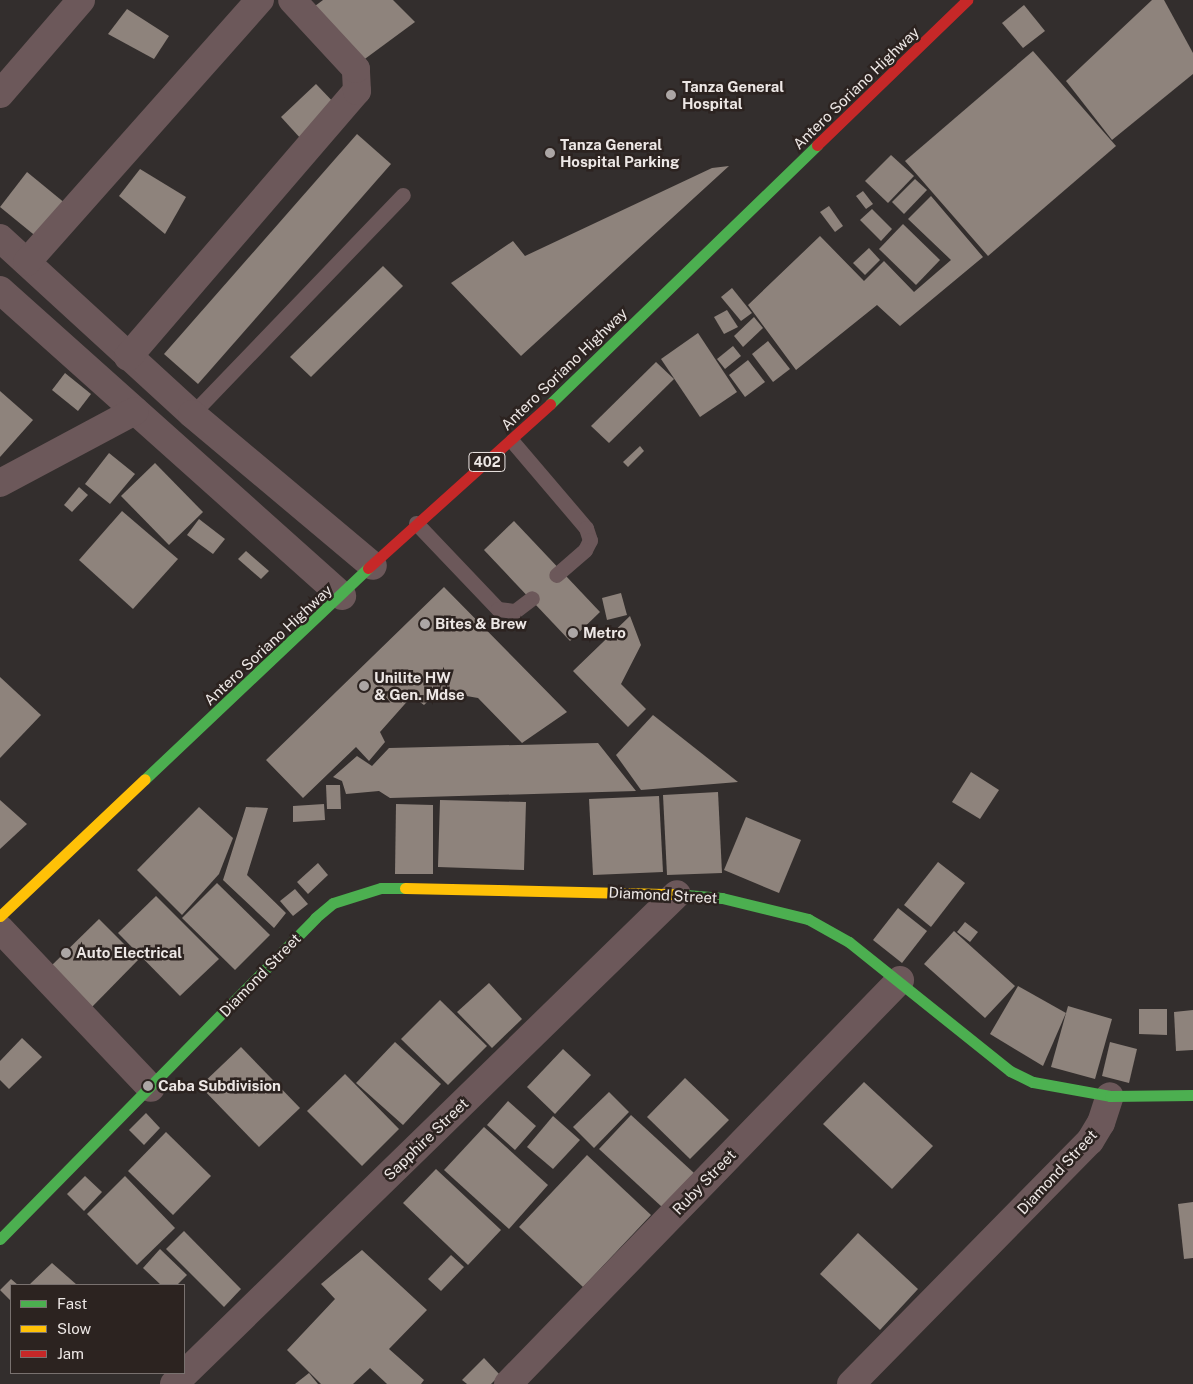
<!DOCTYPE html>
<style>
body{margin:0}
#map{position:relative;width:1193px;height:1384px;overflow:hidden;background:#332e2d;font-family:"Public Sans",sans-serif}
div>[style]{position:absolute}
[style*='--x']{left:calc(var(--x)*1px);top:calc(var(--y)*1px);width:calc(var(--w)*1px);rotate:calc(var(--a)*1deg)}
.building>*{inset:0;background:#8e837c}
.lane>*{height:15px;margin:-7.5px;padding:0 7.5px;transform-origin:7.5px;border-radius:7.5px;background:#6c585a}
.street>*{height:28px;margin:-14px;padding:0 14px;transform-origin:14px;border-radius:14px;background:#6c585a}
.fast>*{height:11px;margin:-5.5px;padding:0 5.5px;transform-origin:5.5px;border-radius:5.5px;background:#4caf50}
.slow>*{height:11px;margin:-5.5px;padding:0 5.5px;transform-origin:5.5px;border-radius:5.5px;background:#ffc107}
.jam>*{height:11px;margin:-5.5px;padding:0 5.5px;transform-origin:5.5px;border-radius:5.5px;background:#c62828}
.dots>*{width:14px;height:14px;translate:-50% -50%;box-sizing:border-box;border:2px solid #2c2320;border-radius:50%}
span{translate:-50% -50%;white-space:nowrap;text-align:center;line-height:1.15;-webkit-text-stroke:5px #2c2320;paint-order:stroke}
.shield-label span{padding:1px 4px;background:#2c2320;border:1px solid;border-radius:4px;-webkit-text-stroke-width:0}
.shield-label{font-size:14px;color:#ede7e5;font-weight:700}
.poi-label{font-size:15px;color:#ede7e5;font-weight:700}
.left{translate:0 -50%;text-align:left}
.street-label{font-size:15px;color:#ede7e5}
.legend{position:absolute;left:10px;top:1284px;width:175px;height:90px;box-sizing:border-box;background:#2c2320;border:1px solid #79716f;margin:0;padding:6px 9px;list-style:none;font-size:15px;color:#ede7e5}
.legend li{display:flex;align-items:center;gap:10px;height:25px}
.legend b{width:25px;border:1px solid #79716f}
</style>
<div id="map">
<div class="building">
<div style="clip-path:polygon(323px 0,393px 0,415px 22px,358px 64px,315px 6px)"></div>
<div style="clip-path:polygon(1152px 0,1164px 0,1193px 53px,1193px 74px,1112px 140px,1066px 81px)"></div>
<div style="clip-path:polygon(1024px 5px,1045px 31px,1023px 48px,1002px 23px)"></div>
<div style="clip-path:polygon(127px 9px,169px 36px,154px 59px,108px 34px)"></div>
<div style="clip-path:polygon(1033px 51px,1116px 146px,988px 256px,905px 161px)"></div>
<div style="clip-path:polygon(316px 84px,338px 107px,302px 140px,281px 117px)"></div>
<div style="clip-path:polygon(357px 134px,391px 164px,198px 384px,164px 354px)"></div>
<div style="clip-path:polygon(891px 155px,914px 176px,888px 203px,865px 181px)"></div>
<div style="clip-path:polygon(729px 166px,521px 356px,451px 283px,513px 241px,525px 256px,712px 168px)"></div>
<div style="clip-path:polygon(140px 169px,186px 197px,165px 234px,119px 196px)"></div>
<div style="clip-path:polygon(27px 172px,66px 204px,38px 238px,0 207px)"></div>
<div style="clip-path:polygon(915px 179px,927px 190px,904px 214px,892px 202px)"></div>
<div style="clip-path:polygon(863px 191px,873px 204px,866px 209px,856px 196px)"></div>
<div style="clip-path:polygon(931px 196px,983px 257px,900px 326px,877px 305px,796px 370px,748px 305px,820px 236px,864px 281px,884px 261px,914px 292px,951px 260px,908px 219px)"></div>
<div style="clip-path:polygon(829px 206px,843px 226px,835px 232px,820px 212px)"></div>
<div style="clip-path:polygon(872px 209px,892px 229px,881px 241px,860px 220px)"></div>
<div style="clip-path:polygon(903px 224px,940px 260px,916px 285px,879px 249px)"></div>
<div style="clip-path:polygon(869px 248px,880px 260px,865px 275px,853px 263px)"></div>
<div style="clip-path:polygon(383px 266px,403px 286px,311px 377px,290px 357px)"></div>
<div style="clip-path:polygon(732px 288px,752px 313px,741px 321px,721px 297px)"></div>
<div style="clip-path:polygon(727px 310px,738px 327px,724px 334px,714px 317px)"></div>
<div style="clip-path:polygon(754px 317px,763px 328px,743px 347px,734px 336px)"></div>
<div style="clip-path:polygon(698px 333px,737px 392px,700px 417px,661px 359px)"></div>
<div style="clip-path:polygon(768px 341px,790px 369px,773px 382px,752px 354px)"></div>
<div style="clip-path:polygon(733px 346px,741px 356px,725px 369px,717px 359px)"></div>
<div style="clip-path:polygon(748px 360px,765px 382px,745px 397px,729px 375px)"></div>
<div style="clip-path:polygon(656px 362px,674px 379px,609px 443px,591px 426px)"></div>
<div style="clip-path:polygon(65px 373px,91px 394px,78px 411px,52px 390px)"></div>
<div style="clip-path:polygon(0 391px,33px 420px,0 457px)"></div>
<div style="clip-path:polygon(640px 446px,644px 451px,628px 467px,623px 462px)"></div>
<div style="clip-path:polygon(109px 453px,135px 474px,110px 504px,85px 484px)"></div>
<div style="clip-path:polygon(155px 463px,203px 512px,169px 545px,121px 496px)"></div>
<div style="clip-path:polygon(79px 487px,88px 495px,72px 512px,64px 505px)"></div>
<div style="clip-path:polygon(122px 511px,178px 559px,133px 609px,79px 560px)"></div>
<div style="clip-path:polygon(199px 519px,225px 539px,213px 554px,187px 535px)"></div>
<div style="clip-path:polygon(514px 521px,600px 612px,570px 641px,484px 550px)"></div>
<div style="clip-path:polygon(246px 551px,269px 571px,261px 579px,238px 559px)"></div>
<div style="clip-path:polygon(444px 587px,567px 712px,522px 743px,478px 698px,438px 691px,424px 705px,412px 696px,380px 732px,385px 742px,369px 761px,356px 747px,303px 798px,266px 760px)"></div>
<div style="clip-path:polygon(621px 593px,627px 615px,607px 620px,602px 598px)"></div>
<div style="clip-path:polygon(630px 616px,641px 645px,621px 684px,646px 709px,628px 727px,573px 671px)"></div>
<div style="clip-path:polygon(0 677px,41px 715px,0 758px)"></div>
<div style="clip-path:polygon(653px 715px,738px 782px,641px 790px,616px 755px)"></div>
<div style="clip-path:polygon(598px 743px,636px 791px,390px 798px,379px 791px,346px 794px,342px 781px,333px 777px,357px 756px,372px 766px,389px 748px)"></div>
<div style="clip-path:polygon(971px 772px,999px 790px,980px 819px,952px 802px)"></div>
<div style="clip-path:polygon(326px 785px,340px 785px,341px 809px,327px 809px)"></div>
<div style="clip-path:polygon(718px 792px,722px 873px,667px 875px,663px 795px)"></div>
<div style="clip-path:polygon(659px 796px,663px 872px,593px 875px,589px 799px)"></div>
<div style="clip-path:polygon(0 800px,27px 824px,0 849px)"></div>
<div style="clip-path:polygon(440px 800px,526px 802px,524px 870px,438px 867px)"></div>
<div style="clip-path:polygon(324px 804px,325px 820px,293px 822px,293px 806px)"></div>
<div style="clip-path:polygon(396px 804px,433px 805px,433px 874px,395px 874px)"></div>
<div style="clip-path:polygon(199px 807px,233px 838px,219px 874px,182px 915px,137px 870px)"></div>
<div style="clip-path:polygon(246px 807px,268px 808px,247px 875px,286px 913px,274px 928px,223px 880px)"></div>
<div style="clip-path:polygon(746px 817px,801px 840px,779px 893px,724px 870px)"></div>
<div style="clip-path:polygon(938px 862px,965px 883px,931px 927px,904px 905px)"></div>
<div style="clip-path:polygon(318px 863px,328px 875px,308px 894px,297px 882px)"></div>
<div style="clip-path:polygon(217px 883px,270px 935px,235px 970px,182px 918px)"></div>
<div style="clip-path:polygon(295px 889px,308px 904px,293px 916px,280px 901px)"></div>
<div style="clip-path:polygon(156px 896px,219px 959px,180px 996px,118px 933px)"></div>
<div style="clip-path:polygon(898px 908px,927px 931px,902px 963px,873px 940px)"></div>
<div style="clip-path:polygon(99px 919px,139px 959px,90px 1009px,49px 968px)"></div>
<div style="clip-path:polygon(965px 922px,978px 932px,970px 942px,957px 932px)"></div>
<div style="clip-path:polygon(954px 931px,1015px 986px,985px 1018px,924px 964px)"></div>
<div style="clip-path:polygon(489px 983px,522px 1019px,492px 1048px,457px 1012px)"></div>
<div style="clip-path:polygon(1018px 986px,1066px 1013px,1043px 1066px,990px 1034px)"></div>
<div style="clip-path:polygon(440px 1000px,487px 1046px,448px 1085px,401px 1039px)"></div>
<div style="clip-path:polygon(1068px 1006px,1112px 1019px,1095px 1079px,1051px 1067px)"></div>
<div style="clip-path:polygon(1139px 1009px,1167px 1009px,1167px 1035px,1139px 1034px)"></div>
<div style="clip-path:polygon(1193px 1010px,1193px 1050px,1176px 1051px,1174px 1012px)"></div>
<div style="clip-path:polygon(22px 1038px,42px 1057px,9px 1089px,0 1080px,0 1061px)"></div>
<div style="clip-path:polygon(395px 1042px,441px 1084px,403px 1125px,356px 1083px)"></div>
<div style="clip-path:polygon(1110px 1042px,1137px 1049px,1129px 1083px,1102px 1076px)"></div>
<div style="clip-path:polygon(241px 1047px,300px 1108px,259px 1147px,200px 1086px)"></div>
<div style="clip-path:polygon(563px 1049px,591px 1075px,555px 1114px,527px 1087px)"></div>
<div style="clip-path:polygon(345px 1074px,399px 1129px,362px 1166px,307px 1111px)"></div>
<div style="clip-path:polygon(685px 1078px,729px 1120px,690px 1159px,647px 1117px)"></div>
<div style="clip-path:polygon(864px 1082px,933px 1146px,892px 1189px,823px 1124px)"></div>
<div style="clip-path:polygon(609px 1092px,629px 1112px,594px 1148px,573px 1127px)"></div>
<div style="clip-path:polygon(508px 1101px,536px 1126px,515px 1150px,487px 1125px)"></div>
<div style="clip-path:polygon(146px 1113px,160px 1128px,144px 1145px,129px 1130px)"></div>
<div style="clip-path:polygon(631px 1115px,694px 1173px,662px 1207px,599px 1149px)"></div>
<div style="clip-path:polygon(553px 1116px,580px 1140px,553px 1169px,527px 1147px)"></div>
<div style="clip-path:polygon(484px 1127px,548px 1185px,509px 1229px,444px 1170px)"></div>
<div style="clip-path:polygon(166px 1132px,211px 1176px,173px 1215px,128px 1171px)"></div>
<div style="clip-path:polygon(587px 1155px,651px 1215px,583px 1287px,519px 1227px)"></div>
<div style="clip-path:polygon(436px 1169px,501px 1230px,468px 1265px,403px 1203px)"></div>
<div style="clip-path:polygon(85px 1176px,102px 1192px,84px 1211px,67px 1194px)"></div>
<div style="clip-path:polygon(125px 1176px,175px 1228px,137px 1265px,87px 1214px)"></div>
<div style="clip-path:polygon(1193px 1202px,1193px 1258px,1184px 1259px,1178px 1204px)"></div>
<div style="clip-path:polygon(184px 1231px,241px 1289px,224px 1307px,166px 1249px)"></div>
<div style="clip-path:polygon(858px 1233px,918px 1289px,880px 1330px,820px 1274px)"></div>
<div style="clip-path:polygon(160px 1249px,187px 1275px,177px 1285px,161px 1285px,143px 1268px)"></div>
<div style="clip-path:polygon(362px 1250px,427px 1310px,389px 1349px,424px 1380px,421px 1384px,387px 1384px,370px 1368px,353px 1384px,321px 1384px,287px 1350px,335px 1299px,321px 1284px)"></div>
<div style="clip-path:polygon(451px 1255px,464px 1267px,441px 1291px,428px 1279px)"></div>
<div style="clip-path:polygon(52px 1263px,77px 1285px,29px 1285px)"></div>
<div style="clip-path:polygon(11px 1279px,18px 1285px,11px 1285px,11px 1301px,0 1290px)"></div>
<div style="clip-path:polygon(484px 1358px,500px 1375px,491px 1384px,467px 1384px,462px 1380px)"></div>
<div style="clip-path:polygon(309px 1373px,318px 1384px,295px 1384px)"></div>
</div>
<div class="lane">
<div style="--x:192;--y:414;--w:304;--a:-46.1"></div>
<div style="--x:512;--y:441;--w:114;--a:49.6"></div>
<div style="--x:586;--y:528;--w:13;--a:72"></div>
<div style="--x:590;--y:540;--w:11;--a:117"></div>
<div style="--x:585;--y:550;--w:38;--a:139"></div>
<div style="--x:416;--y:523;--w:119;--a:46.4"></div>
<div style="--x:498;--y:609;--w:17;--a:7"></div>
<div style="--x:515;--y:611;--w:21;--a:-37"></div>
</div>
<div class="street">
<div style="--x:0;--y:94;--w:124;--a:-49.2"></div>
<div style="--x:0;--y:238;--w:260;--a:42.5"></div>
<div style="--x:192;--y:414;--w:236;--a:40"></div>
<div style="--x:27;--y:262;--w:351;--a:-48.4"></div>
<div style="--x:0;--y:290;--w:459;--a:41.8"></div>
<div style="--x:128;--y:357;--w:351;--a:-49.3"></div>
<div style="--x:357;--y:91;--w:22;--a:-93"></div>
<div style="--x:356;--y:69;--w:94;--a:-132.8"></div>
<div style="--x:0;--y:483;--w:153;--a:-28.1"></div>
<div style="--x:0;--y:929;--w:219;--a:46.5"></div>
<div style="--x:174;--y:1384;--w:702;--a:-44.25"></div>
<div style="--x:508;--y:1384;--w:563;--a:-45.86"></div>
<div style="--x:851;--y:1384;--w:341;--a:-45.5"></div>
<div style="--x:1090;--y:1141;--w:21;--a:-59"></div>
<div style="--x:1101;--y:1123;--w:28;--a:-72"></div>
</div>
<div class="fast">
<div style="--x:550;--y:404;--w:372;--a:-44.1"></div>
<div style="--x:145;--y:779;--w:307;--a:-43.4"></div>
<div style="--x:675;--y:894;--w:47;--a:4.9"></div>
<div style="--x:722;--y:898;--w:89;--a:13.7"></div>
<div style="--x:808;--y:919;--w:47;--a:29.3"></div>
<div style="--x:849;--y:942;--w:206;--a:38.7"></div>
<div style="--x:1010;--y:1071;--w:25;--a:26"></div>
<div style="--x:1033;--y:1082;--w:78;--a:10.3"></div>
<div style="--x:1110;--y:1096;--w:83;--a:-0.7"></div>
<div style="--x:0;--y:1239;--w:450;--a:-45.5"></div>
<div style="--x:315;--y:918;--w:23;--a:-40"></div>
<div style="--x:333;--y:903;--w:50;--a:-17.4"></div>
<div style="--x:381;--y:888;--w:24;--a:0"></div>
</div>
<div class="slow">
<div style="--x:405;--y:888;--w:270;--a:1.3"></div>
<div style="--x:0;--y:916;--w:199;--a:-43.4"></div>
</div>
<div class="jam">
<div style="--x:817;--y:145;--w:209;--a:-44"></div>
<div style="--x:368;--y:568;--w:245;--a:-42"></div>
</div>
<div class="dots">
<div style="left:671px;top:95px;background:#aca6a5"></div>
<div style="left:550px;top:153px;background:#aca6a5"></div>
<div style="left:425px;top:624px;background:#aca6a5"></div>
<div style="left:573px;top:633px;background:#aca6a5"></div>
<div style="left:364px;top:686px;background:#aca6a5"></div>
<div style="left:66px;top:953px;background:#aca6a5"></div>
<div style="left:148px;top:1086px;background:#aca6a5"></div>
</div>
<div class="shield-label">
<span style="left:487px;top:462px">402</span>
</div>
<div class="poi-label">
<span class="left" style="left:682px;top:95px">Tanza General<br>Hospital</span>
<span class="left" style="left:560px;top:153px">Tanza General<br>Hospital Parking</span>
<span class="left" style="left:435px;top:624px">Bites &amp; Brew</span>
<span class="left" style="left:583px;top:633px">Metro</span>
<span class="left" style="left:374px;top:686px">Unilite HW<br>&amp; Gen. Mdse</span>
<span class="left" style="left:76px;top:953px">Auto Electrical</span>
<span class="left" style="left:158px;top:1086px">Caba Subdivision</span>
</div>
<div class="street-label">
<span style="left:856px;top:88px;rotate:-44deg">Antero Soriano Highway</span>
<span style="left:564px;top:369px;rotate:-44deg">Antero Soriano Highway</span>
<span style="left:268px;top:645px;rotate:-43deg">Antero Soriano Highway</span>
<span style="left:663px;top:895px;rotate:3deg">Diamond Street</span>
<span style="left:260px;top:975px;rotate:-46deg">Diamond Street</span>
<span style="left:426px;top:1139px;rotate:-44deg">Sapphire Street</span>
<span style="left:1057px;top:1172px;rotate:-47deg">Diamond Street</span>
<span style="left:704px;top:1182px;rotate:-46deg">Ruby Street</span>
</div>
<ul class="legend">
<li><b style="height:6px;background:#4caf50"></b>Fast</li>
<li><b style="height:6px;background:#ffc107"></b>Slow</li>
<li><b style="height:6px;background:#c62828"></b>Jam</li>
</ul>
</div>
